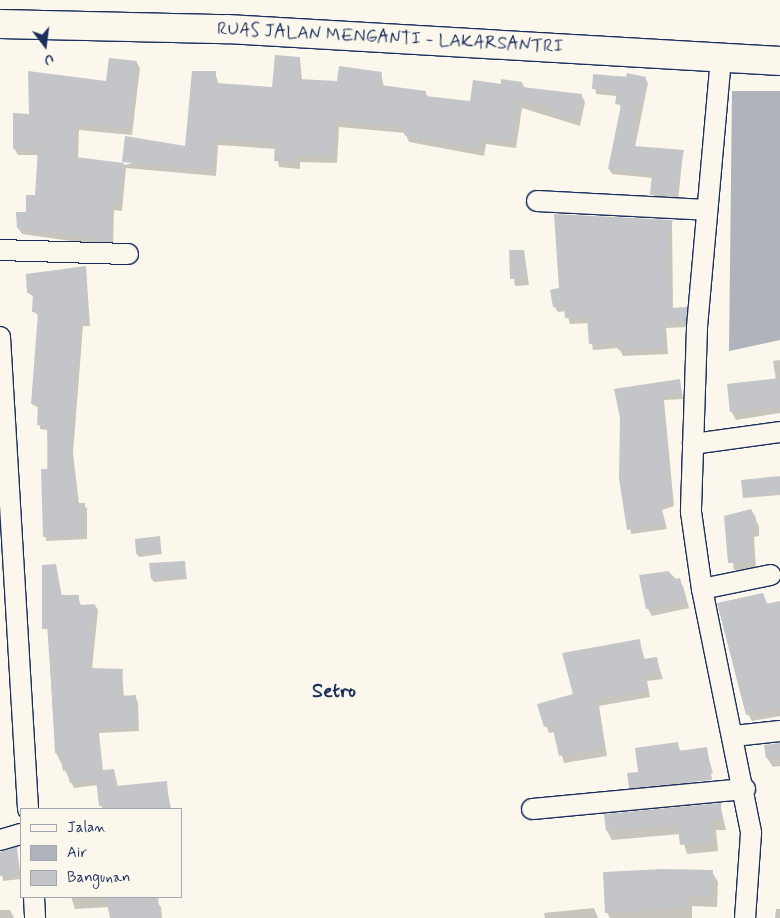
<!DOCTYPE html>
<style>
body{margin:0}
#map{position:relative;width:780px;height:918px;overflow:hidden;background:#fbf7ec;font-family:Mynerve,sans-serif}
div>[style]{position:absolute}
[style*='--x']{left:calc(var(--x)*1px);top:calc(var(--y)*1px);width:calc(var(--w)*1px);rotate:calc(var(--a)*1deg)}
.water>*{inset:0;background:#afb3bb}
.shadow>*{inset:0;background:#0003}
.building>*{inset:0;background:#c3c5c9}
.roads{filter:drop-shadow(1px 0 #1b2f5e) drop-shadow(-1px 0 #1b2f5e) drop-shadow(0 1px #1b2f5e) drop-shadow(0 -1px #1b2f5e)}
.minor>*{height:20px;margin:-10px;padding:0 10px;transform-origin:10px;border-radius:10px;background:#fbf7ec}
.secondary>*{height:28px;margin:-14px;padding:0 14px;transform-origin:14px;border-radius:14px;background:#fbf7ec}
span{translate:-50% -50%;white-space:nowrap;text-align:center;line-height:1.15;-webkit-text-stroke:4.5px #fbf7ec;paint-order:stroke}
.street-label{font-size:18px;color:#1b2f5e}
.quarter-label{font-size:20px;color:#1b2f5e;font-weight:700}
.legend{position:absolute;left:20px;top:808px;width:162px;height:90px;box-sizing:border-box;background:#fbf7ec;border:1px solid #a1a7b3;margin:0;padding:6px 9px;list-style:none;font-size:15px;color:#1b2f5e}
.legend li{display:flex;align-items:center;gap:10px;height:25px}
.legend b{width:25px;border:1px solid #a1a7b3}
.north{position:absolute;left:20px;top:20px;width:50px;height:50px;-webkit-text-stroke:4px #fbf7ec;paint-order:stroke;rotate:165deg;font-size:14px;font-weight:700;line-height:20px;text-align:center;color:#1b2f5e}
.north::after{content:'';display:block;margin:auto;width:18px;height:22px;background:#1b2f5e;clip-path:polygon(50% 0,100% 100%,50% 72%,0 100%)}
</style>
<div id="map">
<div class="water">
<div style="clip-path:polygon(732px 91px,780px 91px,780px 340px,729px 351px)"></div>
</div>
<div class="shadow">
<div style="clip-path:polygon(300px 58px,302px 80px,338px 82px,381px 73px,384px 87px,425px 92px,429px 98px,471px 102px,502px 86px,522px 83px,525px 88px,581px 95px,585px 102px,580px 126px,522px 108px,516px 148px,486px 144px,484px 156px,409px 142px,405px 133px,339px 127px,337px 163px,300px 162px,300px 169px,279px 167px,276px 149px,218px 145px,216px 176px,126px 168px,122px 211px,114px 210px,113px 247px,22px 234px,18px 228px,36px 196px,39px 155px,18px 155px,14px 148px,30px 115px,107px 83px,136px 62px,140px 68px,132px 135px,79px 130px,78px 159px,125px 165px,186px 148px,215px 73px,219px 85px,274px 88px)"></div>
<div style="clip-path:polygon(594px 75px,645px 78px,648px 83px,635px 147px,683px 152px,678px 201px,654px 200px,653px 178px,612px 174px,609px 169px,621px 109px,617px 96px,596px 94px)"></div>
<div style="clip-path:polygon(672px 221px,673px 309px,686px 308px,689px 327px,666px 328px,668px 354px,623px 356px,619px 348px,593px 350px,589px 323px,570px 324px,566px 311px,558px 312px,554px 306px,561px 289px)"></div>
<div style="clip-path:polygon(524px 251px,529px 285px,515px 286px,510px 252px)"></div>
<div style="clip-path:polygon(86px 268px,90px 326px,83px 326px,73px 453px,79px 504px,87px 508px,87px 539px,46px 541px,48px 430px,40px 429px,39px 408px,32px 404px,39px 316px,34px 312px,34px 297px,28px 293px)"></div>
<div style="clip-path:polygon(780px 360px,780px 413px,736px 420px,731px 411px,776px 380px,773px 361px)"></div>
<div style="clip-path:polygon(680px 381px,683px 399px,664px 400px,674px 506px,662px 510px,667px 529px,631px 534px,622px 418px)"></div>
<div style="clip-path:polygon(780px 481px,780px 495px,744px 498px)"></div>
<div style="clip-path:polygon(750px 510px,759px 526px,759px 536px,754px 537px,756px 569px,734px 570px,726px 517px)"></div>
<div style="clip-path:polygon(159px 538px,162px 554px,139px 557px,137px 554px)"></div>
<div style="clip-path:polygon(184px 562px,187px 579px,154px 582px,152px 579px)"></div>
<div style="clip-path:polygon(56px 565px,62px 597px,78px 596px,81px 606px,95px 605px,98px 610px,92px 669px,122px 671px,124px 698px,135px 697px,138px 702px,139px 731px,99px 733px,103px 771px,114px 770px,118px 787px,166px 783px,171px 809px,102px 809px,98px 785px,74px 788px,56px 753px,43px 567px)"></div>
<div style="clip-path:polygon(669px 572px,683px 586px,689px 608px,652px 616px,648px 609px)"></div>
<div style="clip-path:polygon(763px 594px,768px 605px,780px 602px,780px 716px,752px 721px,748px 714px)"></div>
<div style="clip-path:polygon(639px 640px,645px 660px,656px 658px,663px 679px,647px 681px,650px 697px,599px 706px,607px 756px,564px 763px,555px 732px,549px 733px,539px 705px,574px 695px)"></div>
<div style="clip-path:polygon(677px 744px,681px 751px,706px 749px,713px 773px,691px 777px,692px 789px,634px 795px,630px 788px,640px 773px)"></div>
<div style="clip-path:polygon(780px 744px,780px 766px,773px 767px,767px 758px)"></div>
<div style="clip-path:polygon(720px 805px,726px 830px,716px 830px,718px 851px,687px 854px,681px 834px,612px 840px,607px 831px)"></div>
<div style="clip-path:polygon(17px 849px,21px 879px,3px 881px,0 852px)"></div>
<div style="clip-path:polygon(712px 872px,718px 882px,717px 907px,692px 906px,692px 918px,610px 918px,607px 912px)"></div>
<div style="clip-path:polygon(71px 897px,153px 897px,161px 907px,162px 918px,111px 918px,108px 907px,75px 909px)"></div>
<div style="clip-path:polygon(594px 908px,598px 918px,545px 918px,544px 913px)"></div>
<div style="clip-path:polygon(776px 909px,780px 909px,780px 918px,775px 918px)"></div>
<div style="clip-path:polygon(0 910px,10px 910px,14px 918px,0 918px)"></div>
</div>
<div class="building">
<div style="clip-path:polygon(275px 55px,300px 57px,298px 79px,337px 81px,339px 66px,382px 72px,380px 85px,426px 91px,425px 96px,470px 101px,473px 80px,501px 84px,501px 79px,522px 82px,522px 87px,582px 94px,577px 120px,549px 114px,551px 108px,519px 101px,513px 142px,482px 137px,480px 150px,404px 135px,405px 127px,336px 121px,333px 157px,297px 155px,296px 162px,274px 161px,275px 143px,215px 139px,212px 170px,122px 162px,125px 136px,185px 146px,192px 71px,216px 71px,216px 83px,272px 87px)"></div>
<div style="clip-path:polygon(109px 58px,137px 61px,129px 129px,76px 124px,75px 157px,124px 163px,118px 205px,112px 204px,111px 242px,17px 228px,16px 212px,26px 212px,26px 195px,35px 195px,38px 149px,13px 149px,13px 113px,29px 114px,28px 71px,106px 81px)"></div>
<div style="clip-path:polygon(627px 73px,646px 77px,642px 108px,636px 107px,634px 146px,684px 150px,675px 196px,650px 195px,652px 174px,608px 169px,621px 105px,615px 104px,617px 91px,592px 89px,593px 74px,626px 77px)"></div>
<div style="clip-path:polygon(554px 214px,673px 220px,668px 235px,671px 308px,687px 307px,686px 321px,663px 322px,665px 348px,618px 350px,618px 342px,589px 344px,587px 317px,565px 318px,564px 305px,553px 307px,550px 290px,559px 288px)"></div>
<div style="clip-path:polygon(509px 250px,524px 250px,526px 278px,510px 279px)"></div>
<div style="clip-path:polygon(86px 266px,88px 322px,81px 322px,71px 448px,78px 503px,85px 503px,85px 536px,43px 537px,41px 469px,48px 469px,47px 426px,37px 425px,38px 405px,31px 404px,38px 313px,32px 312px,33px 293px,27px 293px,26px 274px)"></div>
<div style="clip-path:polygon(780px 378px,780px 407px,730px 412px,727px 384px)"></div>
<div style="clip-path:polygon(680px 379px,681px 394px,662px 396px,672px 501px,660px 505px,665px 524px,627px 530px,619px 479px,620px 418px,614px 389px)"></div>
<div style="clip-path:polygon(780px 476px,780px 492px,743px 498px,741px 480px)"></div>
<div style="clip-path:polygon(751px 509px,756px 518px,755px 529px,751px 530px,753px 562px,728px 563px,724px 516px)"></div>
<div style="clip-path:polygon(160px 536px,161px 551px,136px 554px,135px 539px)"></div>
<div style="clip-path:polygon(185px 561px,186px 577px,151px 579px,149px 563px)"></div>
<div style="clip-path:polygon(56px 564px,60px 595px,79px 595px,79px 605px,95px 604px,90px 668px,123px 669px,121px 696px,136px 695px,137px 726px,97px 729px,102px 770px,114px 769px,116px 786px,167px 781px,169px 809px,108px 809px,107px 805px,99px 806px,96px 780px,70px 783px,67px 770px,63px 771px,60px 753px,55px 753px,48px 629px,42px 629px,42px 565px)"></div>
<div style="clip-path:polygon(669px 571px,670px 580px,680px 578px,686px 601px,646px 609px,639px 575px)"></div>
<div style="clip-path:polygon(763px 593px,766px 604px,780px 601px,780px 708px,746px 715px,717px 603px)"></div>
<div style="clip-path:polygon(640px 639px,643px 659px,657px 657px,660px 672px,644px 675px,647px 691px,596px 699px,604px 749px,559px 756px,552px 725px,544px 727px,537px 704px,573px 694px,562px 653px)"></div>
<div style="clip-path:polygon(678px 742px,679px 751px,707px 747px,712px 780px,629px 788px,627px 773px,638px 772px,635px 748px)"></div>
<div style="clip-path:polygon(780px 743px,780px 756px,766px 758px,764px 745px)"></div>
<div style="clip-path:polygon(721px 803px,722px 820px,711px 821px,713px 842px,680px 845px,678px 825px,606px 831px,604px 814px)"></div>
<div style="clip-path:polygon(17px 847px,18px 874px,0 876px,0 852px)"></div>
<div style="clip-path:polygon(662px 869px,713px 870px,712px 897px,686px 896px,687px 908px,605px 913px,603px 872px)"></div>
<div style="clip-path:polygon(106px 897px,158px 897px,160px 918px,110px 918px)"></div>
</div>
<div class="roads">
<div class="minor">
<div style="--x:721;--y:58;--w:271;--a:95.1"></div>
<div style="--x:697;--y:328;--w:184;--a:91.9"></div>
<div style="--x:691;--y:512;--w:78;--a:81.9"></div>
<div style="--x:702;--y:589;--w:249;--a:78.6"></div>
<div style="--x:751;--y:833;--w:85;--a:94"></div>
<div style="--x:537;--y:201;--w:169;--a:3"></div>
<div style="--x:0;--y:250;--w:128;--a:1.8"></div>
<div style="--x:0;--y:337;--w:473;--a:86.6"></div>
<div style="--x:693;--y:444;--w:88;--a:-7.9"></div>
<div style="--x:702;--y:589;--w:70;--a:-11.5"></div>
<div style="--x:734;--y:736;--w:46;--a:-6.2"></div>
<div style="--x:532;--y:809;--w:214;--a:-5.4"></div>
<div style="--x:0;--y:840;--w:22;--a:-16"></div>
<div style="--x:34;--y:897;--w:21;--a:87"></div>
</div>
<div class="secondary">
<div style="--x:0;--y:24;--w:227;--a:1.3"></div>
<div style="--x:227;--y:29;--w:554;--a:3.31"></div>
</div>
</div>
<div class="street-label">
<span style="left:390px;top:38px;rotate:3deg">RUAS JALAN MENGANTI - LAKARSANTRI</span>
</div>
<div class="quarter-label">
<span style="left:334px;top:691px">Setro</span>
</div>
<ul class="legend">
<li><b style="height:6px;background:#fbf7ec"></b>Jalan</li>
<li><b style="height:14px;background:#afb3bb"></b>Air</li>
<li><b style="height:14px;background:#c3c5c9"></b>Bangunan</li>
</ul>
<div class="north">U</div>
</div>
